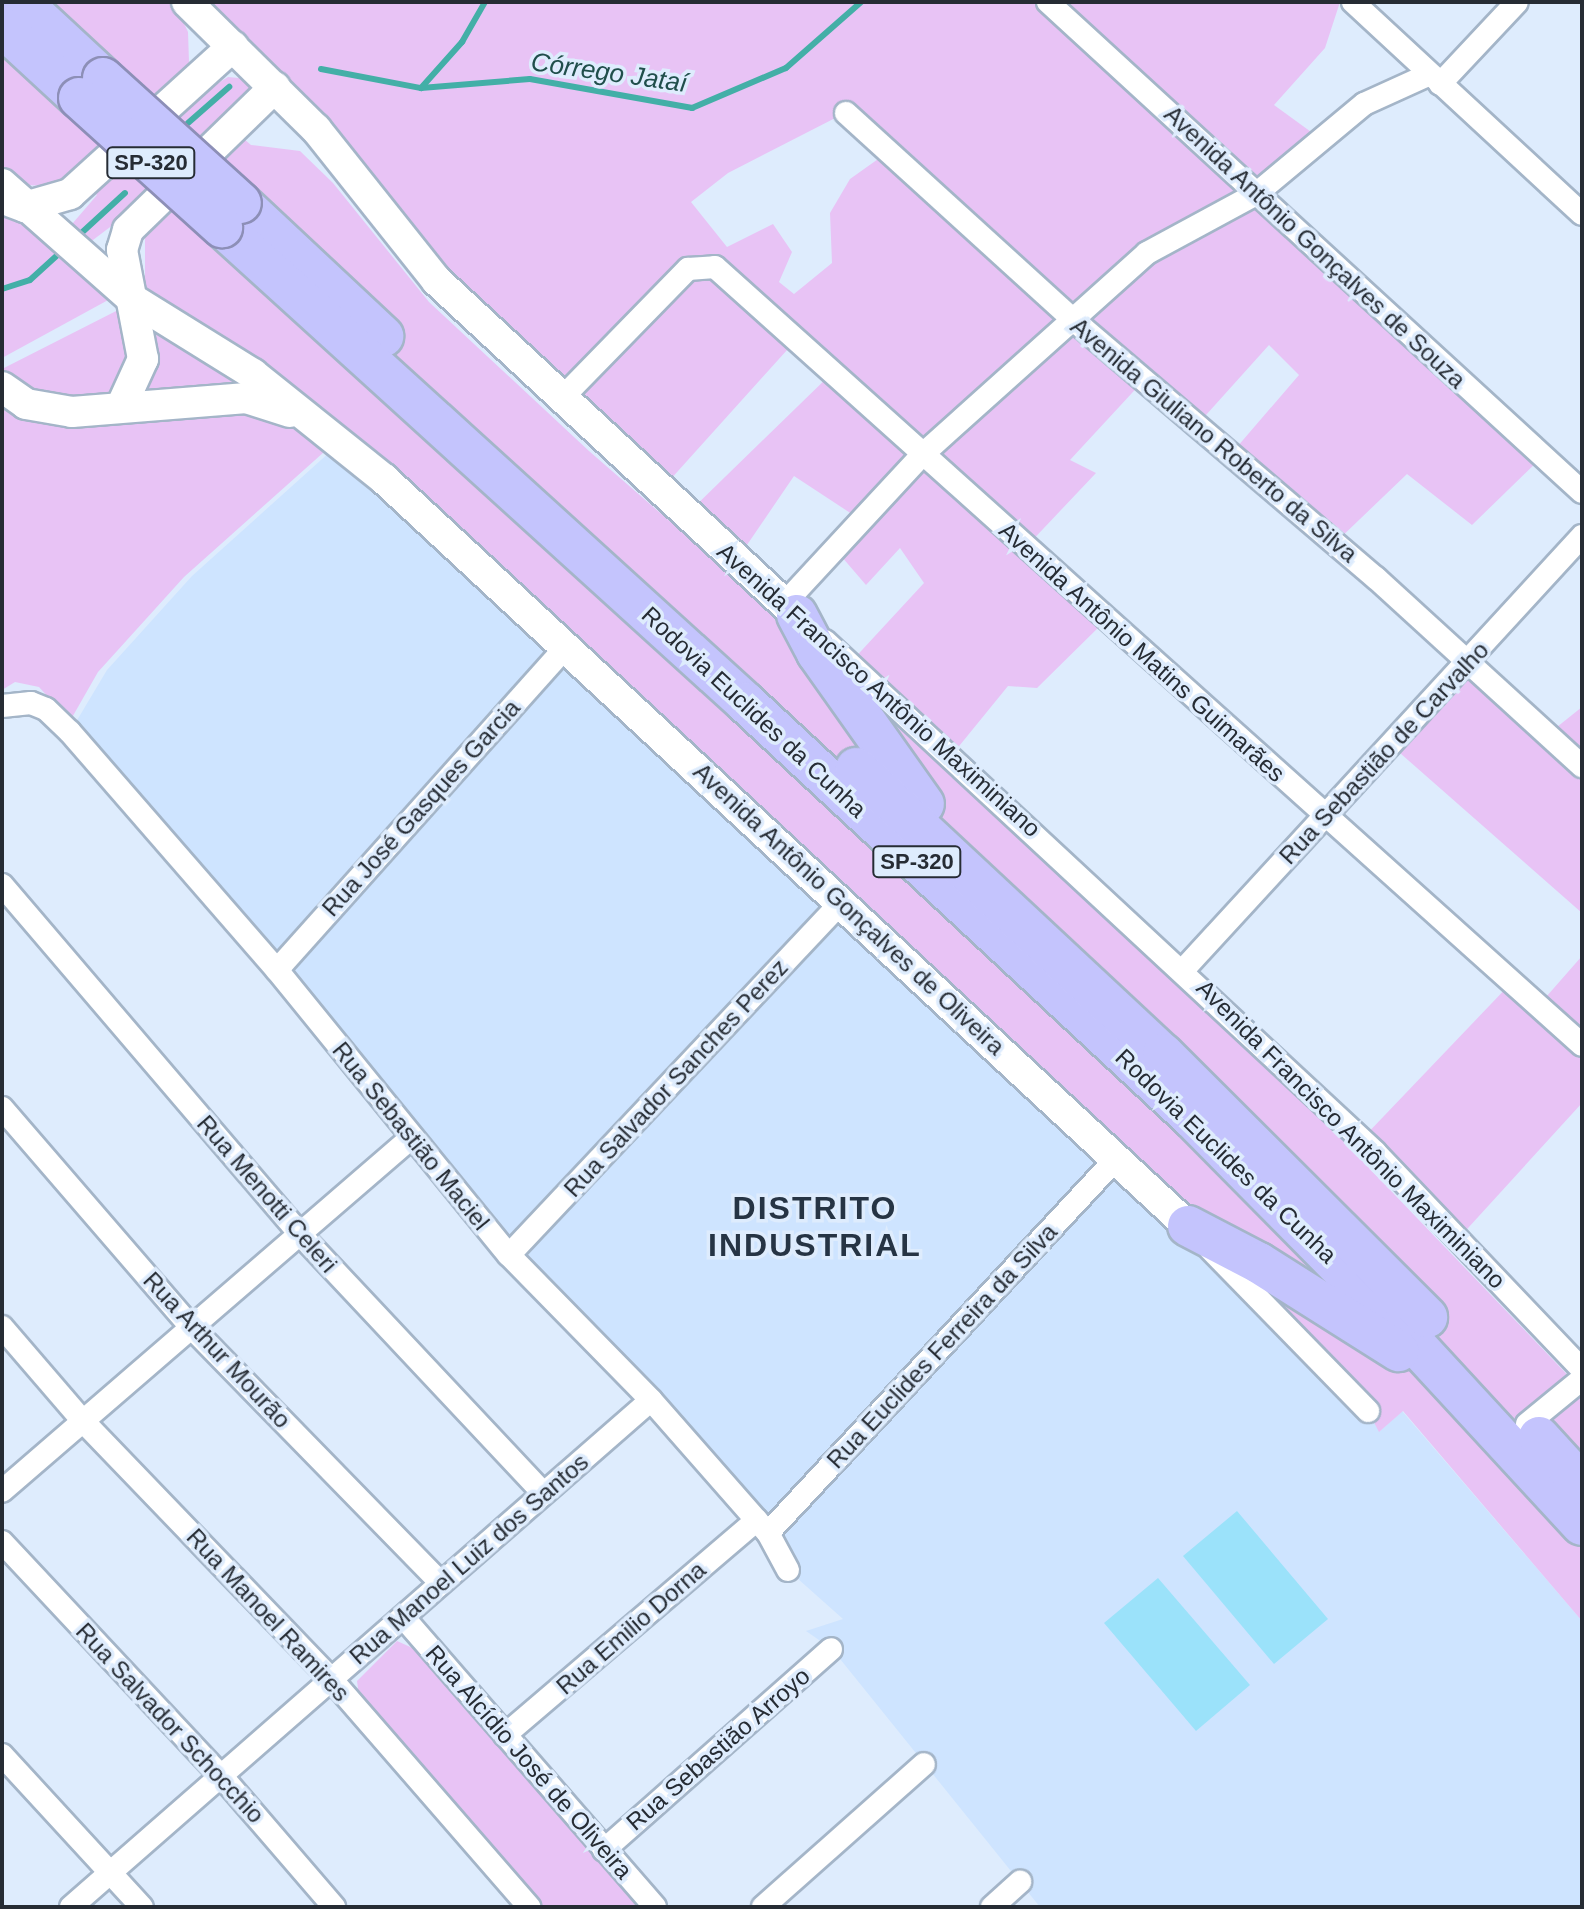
<!DOCTYPE html>
<meta charset="utf-8">
<style>
body{margin:0}
#map{position:relative;width:1584px;height:1909px;overflow:hidden;background:#deecfd;font-family:Arial,sans-serif}
div>[style]{position:absolute}
[style*='--x']{left:calc(var(--x)*1px);top:calc(var(--y)*1px);width:calc(var(--w)*1px);rotate:calc(var(--a)*1deg)}
.built>*{inset:0;background:#cee4ff}
.green>*{inset:0;background:#e8c3f5}
.stream>*{height:6px;margin:-3px;padding:0 3px;transform-origin:3px;border-radius:3px;background:#43afa7}
.building>*{inset:0;background:#9be2fa}
.roads{filter:drop-shadow(2px 0 #a4b5c8) drop-shadow(-2px 0 #a4b5c8) drop-shadow(0 2px #a4b5c8) drop-shadow(0 -2px #a4b5c8)}
.street>*{height:22px;margin:-11px;padding:0 11px;transform-origin:11px;border-radius:11px;background:#fff}
.secondary>*{height:30px;margin:-15px;padding:0 15px;transform-origin:15px;border-radius:15px;background:#fff}
.highway>*{height:40px;margin:-20px;padding:0 20px;transform-origin:20px;border-radius:20px;background:#c4c4fd}
.bridges{filter:drop-shadow(2px 0 #8d8fb7) drop-shadow(-2px 0 #8d8fb7) drop-shadow(0 2px #8d8fb7) drop-shadow(0 -2px #8d8fb7)}
.highway-bridge>*{height:40px;margin:-20px;padding:0 20px;transform-origin:20px;border-radius:20px;background:#c4c4fd}
span{translate:-50% -50%;white-space:nowrap;text-align:center;line-height:1.15;-webkit-text-stroke:7px #deecfd;paint-order:stroke}
.shield-label span{padding:2px 6px;background:#deecfd;border:2px solid;border-radius:6px;-webkit-text-stroke-width:0}
.shield-label{font-size:22px;color:#262c34;font-weight:700}
.street-label{font-size:24px;color:#262c34}
.water-label{font-size:26px;color:#204e4b;font-style:italic}
.district-label{font-size:32px;color:#263444;font-weight:700;letter-spacing:2px}
.frame{position:absolute;inset:0;border:4px solid #262c34;pointer-events:none}
</style>
<div id="map">
<div class="built">
<div style="clip-path:polygon(341px 442px,1368px 1411px,1380px 1431px,1402px 1411px,1582px 1621px,1582px 1907px,1040px 1907px,832px 1649px,806px 1631px,843px 1619px,788px 1570px,509px 1255px,70px 732px,107px 670px,192px 576px)"></div>
</div>
<div class="green">
<div style="clip-path:polygon(2px 2px,174px 2px,188px 32px,189px 62px,182px 82px,194px 98px,228px 77px,249px 79px,255px 87px,223px 121px,251px 145px,300px 151px,333px 183px,429px 302px,589px 451px,851px 679px,1254px 1048px,1582px 1390px,1582px 1621px,1403px 1411px,1379px 1432px,1368px 1411px,1371px 1397px,1112px 1138px,477px 542px,329px 413px,226px 341px,153px 300px,145px 287px,145px 236px,126px 215px,89px 243px,66px 231px,97px 195px,76px 175px,51px 186px,23px 185px,2px 166px)"></div>
<div style="clip-path:polygon(evenodd,187px 2px,1340px 2px,1325px 48px,1274px 105px,1318px 137px,1257px 194px,1543px 456px,1472px 525px,1407px 474px,1335px 543px,1231px 454px,1299px 375px,1269px 345px,1197px 425px,1144px 380px,1070px 460px,1096px 473px,1026px 547px,1106px 620px,1037px 688px,1008px 686px,951px 756px,850px 663px,924px 583px,900px 548px,866px 585px,835px 549px,861px 520px,794px 476px,736px 561px,686px 515px,833px 372px,797px 339px,660px 491px,187px 2px,845px 113px,888px 152px,850px 179px,830px 213px,832px 263px,794px 294px,779px 282px,792px 252px,773px 224px,727px 247px,691px 202px,728px 173px,845px 113px)"></div>
<div style="clip-path:polygon(2px 207px,38px 228px,110px 299px,2px 358px)"></div>
<div style="clip-path:polygon(124px 307px,333px 444px,184px 577px,98px 672px,70px 721px,39px 687px,15px 682px,2px 690px,2px 369px)"></div>
<div style="clip-path:polygon(1470px 664px,1547px 735px,1582px 707px,1582px 913px,1392px 746px)"></div>
<div style="clip-path:polygon(1582px 956px,1582px 1103px,1458px 1239px,1362px 1139px,1512px 982px,1539px 1005px)"></div>
<div style="clip-path:polygon(397px 1641px,417px 1650px,639px 1907px,543px 1907px,359px 1696px,357px 1681px)"></div>
</div>
<div class="stream">
<div style="--x:321;--y:69;--w:102;--a:10.8"></div>
<div style="--x:421;--y:88;--w:109;--a:-4.7"></div>
<div style="--x:530;--y:79;--w:165;--a:10.1"></div>
<div style="--x:692;--y:108;--w:102;--a:-23.1"></div>
<div style="--x:786;--y:68;--w:100;--a:-41.3"></div>
<div style="--x:421;--y:88;--w:62;--a:-48.3"></div>
<div style="--x:462;--y:42;--w:46;--a:-60.1"></div>
<div style="--x:188;--y:123;--w:55;--a:-41.3"></div>
<div style="--x:77;--y:237;--w:65;--a:-42.5"></div>
<div style="--x:2;--y:289;--w:29;--a:-18"></div>
<div style="--x:30;--y:280;--w:45;--a:-42.3"></div>
</div>
<div class="building">
<div style="clip-path:polygon(1237px 1511px,1328px 1619px,1274px 1664px,1183px 1556px)"></div>
<div style="clip-path:polygon(1158px 1578px,1250px 1685px,1196px 1731px,1104px 1623px)"></div>
</div>
<div class="roads">
<div class="street">
<div style="--x:1048;--y:2;--w:725;--a:42.54"></div>
<div style="--x:1353;--y:2;--w:312;--a:42.8"></div>
<div style="--x:1440;--y:84;--w:112;--a:-46.8"></div>
<div style="--x:846;--y:113;--w:303;--a:42.3"></div>
<div style="--x:1070;--y:317;--w:402;--a:40.5"></div>
<div style="--x:1376;--y:578;--w:279;--a:42.4"></div>
<div style="--x:561;--y:399;--w:182;--a:-45.7"></div>
<div style="--x:688;--y:269;--w:27;--a:-4"></div>
<div style="--x:715;--y:267;--w:1165;--a:41.9"></div>
<div style="--x:783;--y:605;--w:206;--a:-47.2"></div>
<div style="--x:923;--y:454;--w:301;--a:-41.9"></div>
<div style="--x:1147;--y:253;--w:124;--a:-28.4"></div>
<div style="--x:1256;--y:194;--w:141;--a:-39.8"></div>
<div style="--x:1364;--y:104;--w:72;--a:-24.4"></div>
<div style="--x:825;--y:641;--w:751;--a:42.89"></div>
<div style="--x:1375;--y:1152;--w:300;--a:46.4"></div>
<div style="--x:2;--y:706;--w:29;--a:-6"></div>
<div style="--x:31;--y:703;--w:16;--a:22"></div>
<div style="--x:46;--y:709;--w:33;--a:44"></div>
<div style="--x:70;--y:732;--w:315;--a:49"></div>
<div style="--x:277;--y:970;--w:367;--a:50.9"></div>
<div style="--x:509;--y:1255;--w:203;--a:45.6"></div>
<div style="--x:651;--y:1400;--w:177;--a:48.7"></div>
<div style="--x:768;--y:1533;--w:42;--a:61.6"></div>
<div style="--x:2;--y:885;--w:458;--a:49.5"></div>
<div style="--x:299;--y:1233;--w:357;--a:46.8"></div>
<div style="--x:1184;--y:969;--w:588;--a:-47.41"></div>
<div style="--x:277;--y:970;--w:433;--a:-48.2"></div>
<div style="--x:2;--y:1108;--w:288;--a:49.2"></div>
<div style="--x:190;--y:1326;--w:359;--a:45.7"></div>
<div style="--x:1211;--y:1250;--w:225;--a:45.7"></div>
<div style="--x:509;--y:1255;--w:487;--a:-46.7"></div>
<div style="--x:2;--y:1327;--w:121;--a:49.3"></div>
<div style="--x:81;--y:1419;--w:362;--a:46.1"></div>
<div style="--x:332;--y:1680;--w:301;--a:49"></div>
<div style="--x:1527;--y:1424;--w:71;--a:-39.3"></div>
<div style="--x:2;--y:1491;--w:540;--a:-40.8"></div>
<div style="--x:768;--y:1533;--w:509;--a:-47.07"></div>
<div style="--x:2;--y:1542;--w:325;--a:46.9"></div>
<div style="--x:224;--y:1779;--w:169;--a:49.3"></div>
<div style="--x:403;--y:1617;--w:384;--a:49"></div>
<div style="--x:505;--y:1735;--w:331;--a:-40.5"></div>
<div style="--x:2;--y:1755;--w:207;--a:47.4"></div>
<div style="--x:604;--y:1850;--w:303;--a:-41.5"></div>
<div style="--x:71;--y:1907;--w:770;--a:-41.16"></div>
<div style="--x:763;--y:1907;--w:215;--a:-41.6"></div>
<div style="--x:992;--y:1907;--w:38;--a:-42"></div>
</div>
<div class="secondary">
<div style="--x:187;--y:2;--w:181;--a:44.6"></div>
<div style="--x:316;--y:129;--w:193;--a:51.5"></div>
<div style="--x:436;--y:280;--w:492;--a:42.9"></div>
<div style="--x:2;--y:184;--w:174;--a:41.5"></div>
<div style="--x:132;--y:299;--w:142;--a:31.8"></div>
<div style="--x:253;--y:374;--w:168;--a:38.7"></div>
<div style="--x:384;--y:479;--w:1097;--a:42.9"></div>
<div style="--x:11;--y:202;--w:15;--a:20"></div>
<div style="--x:25;--y:207;--w:47;--a:-16.1"></div>
<div style="--x:70;--y:194;--w:220;--a:-42.2"></div>
<div style="--x:2;--y:387;--w:29;--a:35"></div>
<div style="--x:26;--y:404;--w:47;--a:9.9"></div>
<div style="--x:72;--y:412;--w:175;--a:-4.6"></div>
<div style="--x:246;--y:398;--w:46;--a:17.7"></div>
<div style="--x:121;--y:407;--w:53;--a:-65.4"></div>
<div style="--x:143;--y:359;--w:111;--a:-100.9"></div>
<div style="--x:122;--y:250;--w:21;--a:-73"></div>
<div style="--x:128;--y:230;--w:205;--a:-44.2"></div>
</div>
<div class="highway">
<div style="--x:21;--y:2;--w:112;--a:42.8"></div>
<div style="--x:2;--y:27;--w:105;--a:42.7"></div>
<div style="--x:241;--y:203;--w:195;--a:43.1"></div>
<div style="--x:222;--y:227;--w:708;--a:42.25"></div>
<div style="--x:746;--y:703;--w:608;--a:42.93"></div>
<div style="--x:1191;--y:1117;--w:297;--a:45.3"></div>
<div style="--x:1400;--y:1328;--w:268;--a:47.3"></div>
<div style="--x:797;--y:615;--w:43;--a:62.2"></div>
<div style="--x:817;--y:653;--w:185;--a:54.7"></div>
<div style="--x:856;--y:768;--w:420;--a:43"></div>
<div style="--x:1163;--y:1054;--w:373;--a:44.9"></div>
<div style="--x:1188;--y:1226;--w:80;--a:27.5"></div>
<div style="--x:1259;--y:1263;--w:165;--a:32.3"></div>
<div style="--x:1539;--y:1437;--w:64;--a:47.5"></div>
</div>
</div>
<div class="bridges">
<div class="highway-bridge">
<div style="--x:103;--y:78;--w:186;--a:42.2"></div>
<div style="--x:79;--y:98;--w:193;--a:42.1"></div>
</div>
</div>
<div class="shield-label">
<span style="left:151px;top:163px">SP-320</span>
<span style="left:917px;top:862px">SP-320</span>
</div>
<div class="street-label">
<span style="left:1315px;top:247px;rotate:43deg">Avenida Antônio Gonçalves de Souza</span>
<span style="left:1214px;top:440px;rotate:40deg">Avenida Giuliano Roberto da Silva</span>
<span style="left:1142px;top:652px;rotate:42deg">Avenida Antônio Matins Guimarães</span>
<span style="left:879px;top:690px;rotate:42deg">Avenida Francisco Antônio Maximiniano</span>
<span style="left:754px;top:712px;rotate:43deg">Rodovia Euclides da Cunha</span>
<span style="left:1384px;top:753px;rotate:-47deg">Rua Sebastião de Carvalho</span>
<span style="left:421px;top:808px;rotate:-48deg">Rua José Gasques Garcia</span>
<span style="left:849px;top:909px;rotate:43deg">Avenida Antônio Gonçalves de Oliveira</span>
<span style="left:676px;top:1078px;rotate:-47deg">Rua Salvador Sanches Perez</span>
<span style="left:1351px;top:1134px;rotate:45deg">Avenida Francisco Antônio Maximiniano</span>
<span style="left:411px;top:1136px;rotate:51deg">Rua Sebastião Maciel</span>
<span style="left:1226px;top:1156px;rotate:44deg">Rodovia Euclides da Cunha</span>
<span style="left:267px;top:1194px;rotate:49deg">Rua Menotti Celeri</span>
<span style="left:942px;top:1346px;rotate:-47deg">Rua Euclides Ferreira da Silva</span>
<span style="left:217px;top:1350px;rotate:47deg">Rua Arthur Mourão</span>
<span style="left:469px;top:1559px;rotate:-41deg">Rua Manoel Luiz dos Santos</span>
<span style="left:268px;top:1615px;rotate:47deg">Rua Manoel Ramires</span>
<span style="left:631px;top:1628px;rotate:-41deg">Rua Emilio Dorna</span>
<span style="left:170px;top:1723px;rotate:47deg">Rua Salvador Schocchio</span>
<span style="left:718px;top:1749px;rotate:-41deg">Rua Sebastião Arroyo</span>
<span style="left:529px;top:1762px;rotate:49deg">Rua Alcídio José de Oliveira</span>
</div>
<div class="water-label">
<span style="left:609px;top:73px;rotate:8deg">Córrego Jataí</span>
</div>
<div class="district-label">
<span style="left:815px;top:1227px">DISTRITO<br>INDUSTRIAL</span>
</div>
<div class="frame"></div>
</div>
